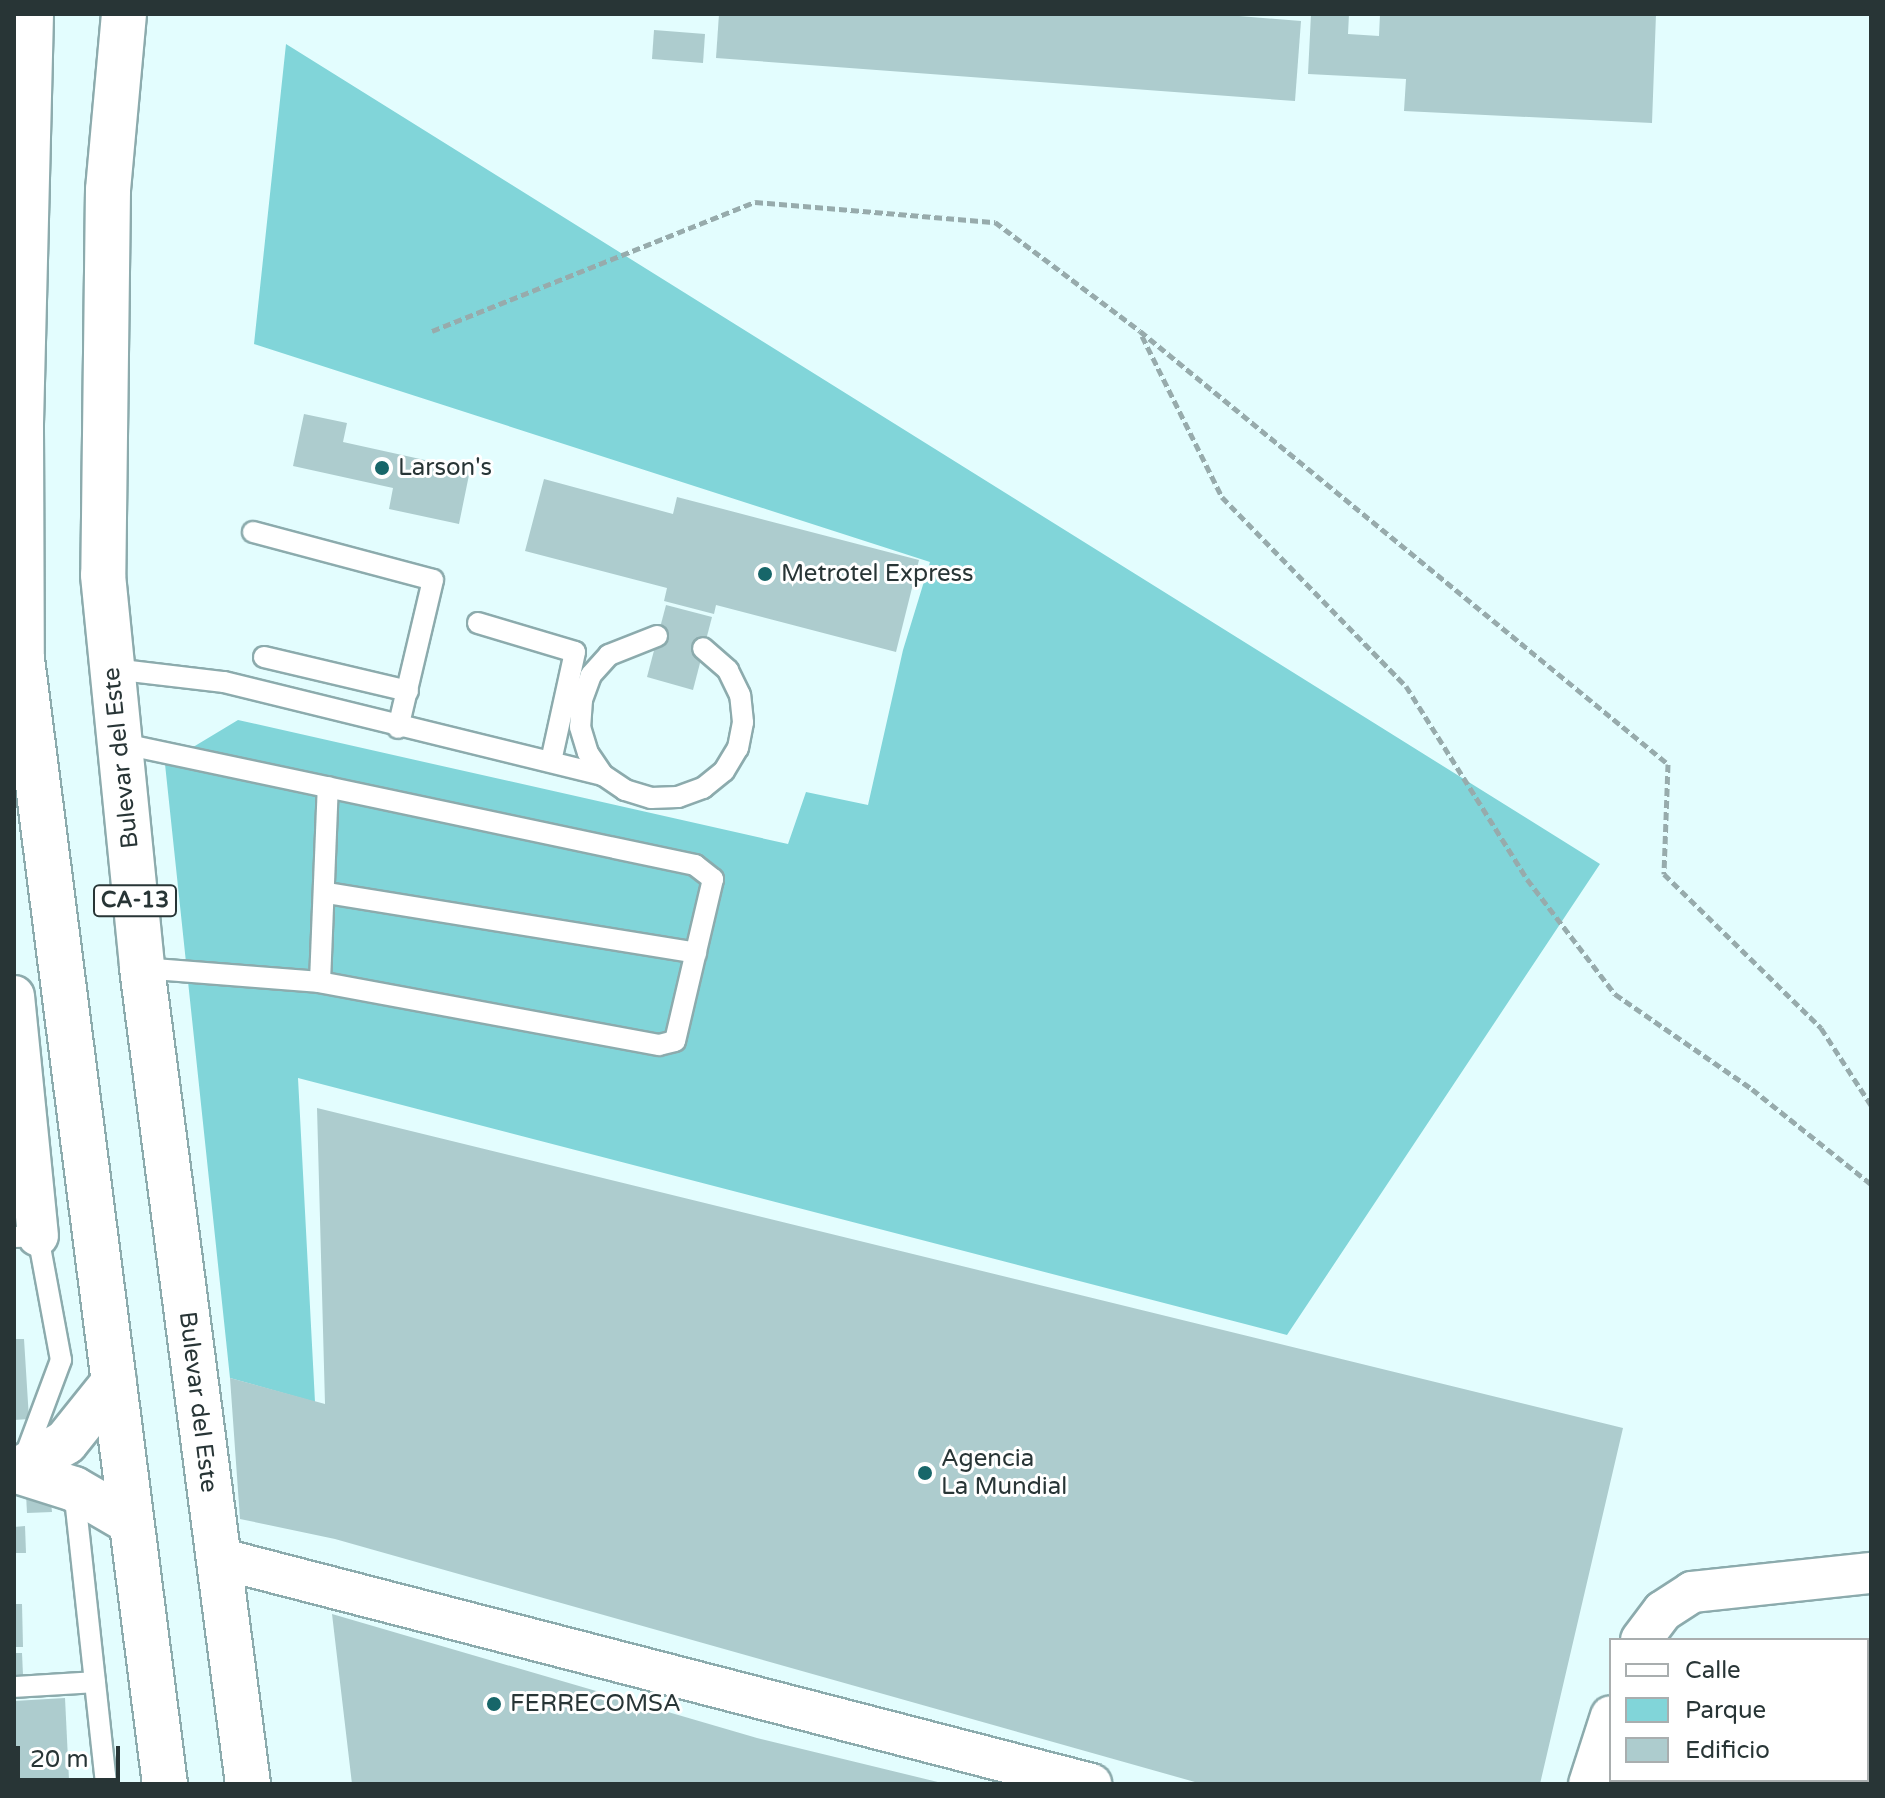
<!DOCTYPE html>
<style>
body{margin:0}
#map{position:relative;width:1885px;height:1798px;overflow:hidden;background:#e3fdfe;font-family:"Varela Round",sans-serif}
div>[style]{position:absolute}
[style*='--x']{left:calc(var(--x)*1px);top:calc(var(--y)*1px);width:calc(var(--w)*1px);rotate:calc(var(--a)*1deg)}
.green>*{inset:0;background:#81d5d9}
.building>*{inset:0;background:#adccce}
.path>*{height:5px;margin-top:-2.5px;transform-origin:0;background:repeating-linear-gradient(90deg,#97abac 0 8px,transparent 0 12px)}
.roads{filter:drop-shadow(2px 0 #8cabad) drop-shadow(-2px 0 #8cabad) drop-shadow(0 2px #8cabad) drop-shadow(0 -2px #8cabad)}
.service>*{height:20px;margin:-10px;padding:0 10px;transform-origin:10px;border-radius:10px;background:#fff}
.minor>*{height:40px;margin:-20px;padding:0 20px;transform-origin:20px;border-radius:20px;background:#fff}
.tertiary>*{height:44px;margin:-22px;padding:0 22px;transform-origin:22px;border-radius:22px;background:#fff}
.trunk>*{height:44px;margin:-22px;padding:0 22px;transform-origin:22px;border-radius:22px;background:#fff}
.dots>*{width:22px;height:22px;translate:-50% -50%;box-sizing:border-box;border:4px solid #fff;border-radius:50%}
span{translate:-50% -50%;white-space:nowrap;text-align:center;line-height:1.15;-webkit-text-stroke:6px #fff;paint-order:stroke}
.shield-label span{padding:2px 6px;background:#fff;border:2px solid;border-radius:6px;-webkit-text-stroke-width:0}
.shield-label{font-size:22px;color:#283536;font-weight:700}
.poi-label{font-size:24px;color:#283536}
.left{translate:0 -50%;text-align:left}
.street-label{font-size:24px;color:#283536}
.frame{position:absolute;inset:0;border:16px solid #283536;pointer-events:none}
.legend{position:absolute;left:1609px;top:1638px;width:260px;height:144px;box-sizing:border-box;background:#fff;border:2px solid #a9aeaf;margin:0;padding:10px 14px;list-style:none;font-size:24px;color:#283536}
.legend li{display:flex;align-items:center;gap:16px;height:40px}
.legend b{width:40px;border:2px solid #a9aeaf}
.scale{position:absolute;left:16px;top:1746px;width:104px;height:36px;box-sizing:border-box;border:4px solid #283536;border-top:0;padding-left:10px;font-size:24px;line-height:28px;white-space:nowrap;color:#283536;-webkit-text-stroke:6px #fff;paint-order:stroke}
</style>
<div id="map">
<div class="green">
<div style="clip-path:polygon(286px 44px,1600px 864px,1287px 1335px,298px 1078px,315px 1402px,230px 1378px,165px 764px,238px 720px,788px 844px,806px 792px,868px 805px,903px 650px,930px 562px,254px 344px)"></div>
</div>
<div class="building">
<div style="clip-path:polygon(719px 14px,1215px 14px,1301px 21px,1295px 101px,716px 58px)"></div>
<div style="clip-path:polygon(1311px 14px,1349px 14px,1348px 34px,1379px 36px,1380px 14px,1656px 14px,1652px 123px,1404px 111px,1406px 79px,1308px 74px)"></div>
<div style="clip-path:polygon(654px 30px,705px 34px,703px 63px,652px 59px)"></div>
<div style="clip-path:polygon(304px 414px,347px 423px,343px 442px,470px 470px,459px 524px,389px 509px,393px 488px,293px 466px)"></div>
<div style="clip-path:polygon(544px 479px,673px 514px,677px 497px,919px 560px,896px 652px,716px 605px,714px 614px,664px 601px,667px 588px,525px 551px)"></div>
<div style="clip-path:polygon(666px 605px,712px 617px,693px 690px,647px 677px)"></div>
<div style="clip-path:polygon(317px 1108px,1623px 1428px,1540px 1784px,1202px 1784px,335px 1539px,240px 1519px,230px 1378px,325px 1404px)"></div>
<div style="clip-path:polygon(14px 1339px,24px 1339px,29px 1419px,14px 1420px)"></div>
<div style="clip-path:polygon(50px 1493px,52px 1512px,27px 1513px,26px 1494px)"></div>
<div style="clip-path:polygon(25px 1526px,26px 1553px,14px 1553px,14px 1527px)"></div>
<div style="clip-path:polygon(14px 1604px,22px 1604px,23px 1647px,14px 1647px)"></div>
<div style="clip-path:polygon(332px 1614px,757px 1738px,946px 1784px,352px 1784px)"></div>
<div style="clip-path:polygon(14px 1653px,22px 1653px,23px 1675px,14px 1676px)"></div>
<div style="clip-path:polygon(65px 1698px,69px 1780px,14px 1782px,14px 1701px)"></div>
</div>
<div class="path">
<div style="--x:432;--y:331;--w:348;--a:-21.8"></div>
<div style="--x:755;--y:202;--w:241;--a:4.8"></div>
<div style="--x:995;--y:222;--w:181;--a:36.9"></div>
<div style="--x:1140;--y:331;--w:683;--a:39.35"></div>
<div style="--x:1668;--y:764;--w:110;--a:92.1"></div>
<div style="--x:1664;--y:874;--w:220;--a:44.4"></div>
<div style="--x:1821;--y:1028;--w:92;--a:57"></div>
<div style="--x:1142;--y:336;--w:180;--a:63.6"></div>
<div style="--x:1222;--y:497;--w:264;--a:45.8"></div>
<div style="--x:1406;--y:686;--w:228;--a:57.9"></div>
<div style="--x:1527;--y:879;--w:145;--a:52.6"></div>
<div style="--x:1615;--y:994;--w:167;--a:34.7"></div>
<div style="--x:1752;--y:1089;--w:152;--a:38.6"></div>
</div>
<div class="roads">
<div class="service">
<div style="--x:253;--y:532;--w:186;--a:14.9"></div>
<div style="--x:433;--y:580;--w:152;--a:103.3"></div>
<div style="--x:478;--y:623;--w:101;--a:16.6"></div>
<div style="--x:575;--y:652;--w:112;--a:102.4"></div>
<div style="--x:657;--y:636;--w:52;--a:158.4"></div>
<div style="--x:609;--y:655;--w:27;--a:132"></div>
<div style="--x:591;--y:675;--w:27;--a:110"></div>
<div style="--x:582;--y:700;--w:27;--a:94"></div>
<div style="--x:580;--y:727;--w:27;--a:73"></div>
<div style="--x:588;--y:753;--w:27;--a:56"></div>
<div style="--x:603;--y:775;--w:27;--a:34"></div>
<div style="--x:625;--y:790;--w:27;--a:17"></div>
<div style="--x:651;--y:798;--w:27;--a:-2"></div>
<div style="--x:678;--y:797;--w:27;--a:-20"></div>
<div style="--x:703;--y:788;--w:27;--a:-39"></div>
<div style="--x:724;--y:771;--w:27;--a:-59"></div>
<div style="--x:738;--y:748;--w:26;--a:-79"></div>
<div style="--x:743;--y:722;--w:27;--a:-96"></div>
<div style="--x:740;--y:695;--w:28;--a:-116"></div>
<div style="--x:728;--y:670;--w:33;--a:-139"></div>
<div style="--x:264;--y:657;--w:148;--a:13.3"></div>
<div style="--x:113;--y:669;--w:112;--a:6.7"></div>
<div style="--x:224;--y:682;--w:390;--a:13.8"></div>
<div style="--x:119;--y:743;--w:589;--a:11.96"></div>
<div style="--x:695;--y:865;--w:23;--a:38"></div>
<div style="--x:713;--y:879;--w:166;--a:103.2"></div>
<div style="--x:675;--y:1041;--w:16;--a:166"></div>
<div style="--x:659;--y:1045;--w:345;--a:-169.5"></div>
<div style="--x:320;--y:982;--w:179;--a:-175.5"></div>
<div style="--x:327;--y:893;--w:374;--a:9.2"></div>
<div style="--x:320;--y:982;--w:195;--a:-87.7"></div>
<div style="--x:14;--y:1237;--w:24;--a:-2"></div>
<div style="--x:38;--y:1236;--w:126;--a:79.5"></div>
<div style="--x:61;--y:1360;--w:106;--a:110.5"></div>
<div style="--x:74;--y:1489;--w:297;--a:83.8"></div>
<div style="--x:14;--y:1687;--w:81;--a:-3.5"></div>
</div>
<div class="minor">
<div style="--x:14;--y:996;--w:241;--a:84.3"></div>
<div style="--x:218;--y:1558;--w:902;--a:14.51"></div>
<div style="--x:1641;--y:1640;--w:36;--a:-53"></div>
<div style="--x:1663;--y:1611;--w:35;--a:-33"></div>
<div style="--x:1692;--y:1592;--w:180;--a:-6.1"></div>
<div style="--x:1589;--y:1784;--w:71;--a:-72.1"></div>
</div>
<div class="tertiary">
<div style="--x:20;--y:1469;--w:53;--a:-30.4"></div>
<div style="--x:66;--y:1442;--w:77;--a:-51.3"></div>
<div style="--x:14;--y:1470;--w:63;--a:17.6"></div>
<div style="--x:74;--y:1489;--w:66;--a:30.1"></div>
</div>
<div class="trunk">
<div style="--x:31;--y:14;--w:415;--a:91.4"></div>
<div style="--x:21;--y:429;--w:230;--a:89.8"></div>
<div style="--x:22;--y:659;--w:1134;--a:82.76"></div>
<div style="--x:124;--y:14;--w:177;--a:95.2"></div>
<div style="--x:108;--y:190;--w:385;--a:90.7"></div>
<div style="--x:103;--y:575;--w:395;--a:84.3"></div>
<div style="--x:142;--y:968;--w:823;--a:82.6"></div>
</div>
</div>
<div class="dots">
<div style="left:382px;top:468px;background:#176669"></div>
<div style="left:765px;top:574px;background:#176669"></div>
<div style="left:925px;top:1473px;background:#176669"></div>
<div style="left:494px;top:1704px;background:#176669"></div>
</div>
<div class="shield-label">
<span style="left:135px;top:901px">CA-13</span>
</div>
<div class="poi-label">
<span class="left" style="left:398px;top:468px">Larson's</span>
<span class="left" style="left:781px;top:574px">Metrotel Express</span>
<span class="left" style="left:941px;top:1473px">Agencia<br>La Mundial</span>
<span class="left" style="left:510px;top:1704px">FERRECOMSA</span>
</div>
<div class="street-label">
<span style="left:121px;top:758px;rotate:-96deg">Bulevar del Este</span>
<span style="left:198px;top:1402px;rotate:83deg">Bulevar del Este</span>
</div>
<div class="frame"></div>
<ul class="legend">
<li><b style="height:10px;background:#fff"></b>Calle</li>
<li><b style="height:22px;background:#81d5d9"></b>Parque</li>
<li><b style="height:22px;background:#adccce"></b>Edificio</li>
</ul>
<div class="scale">20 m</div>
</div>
